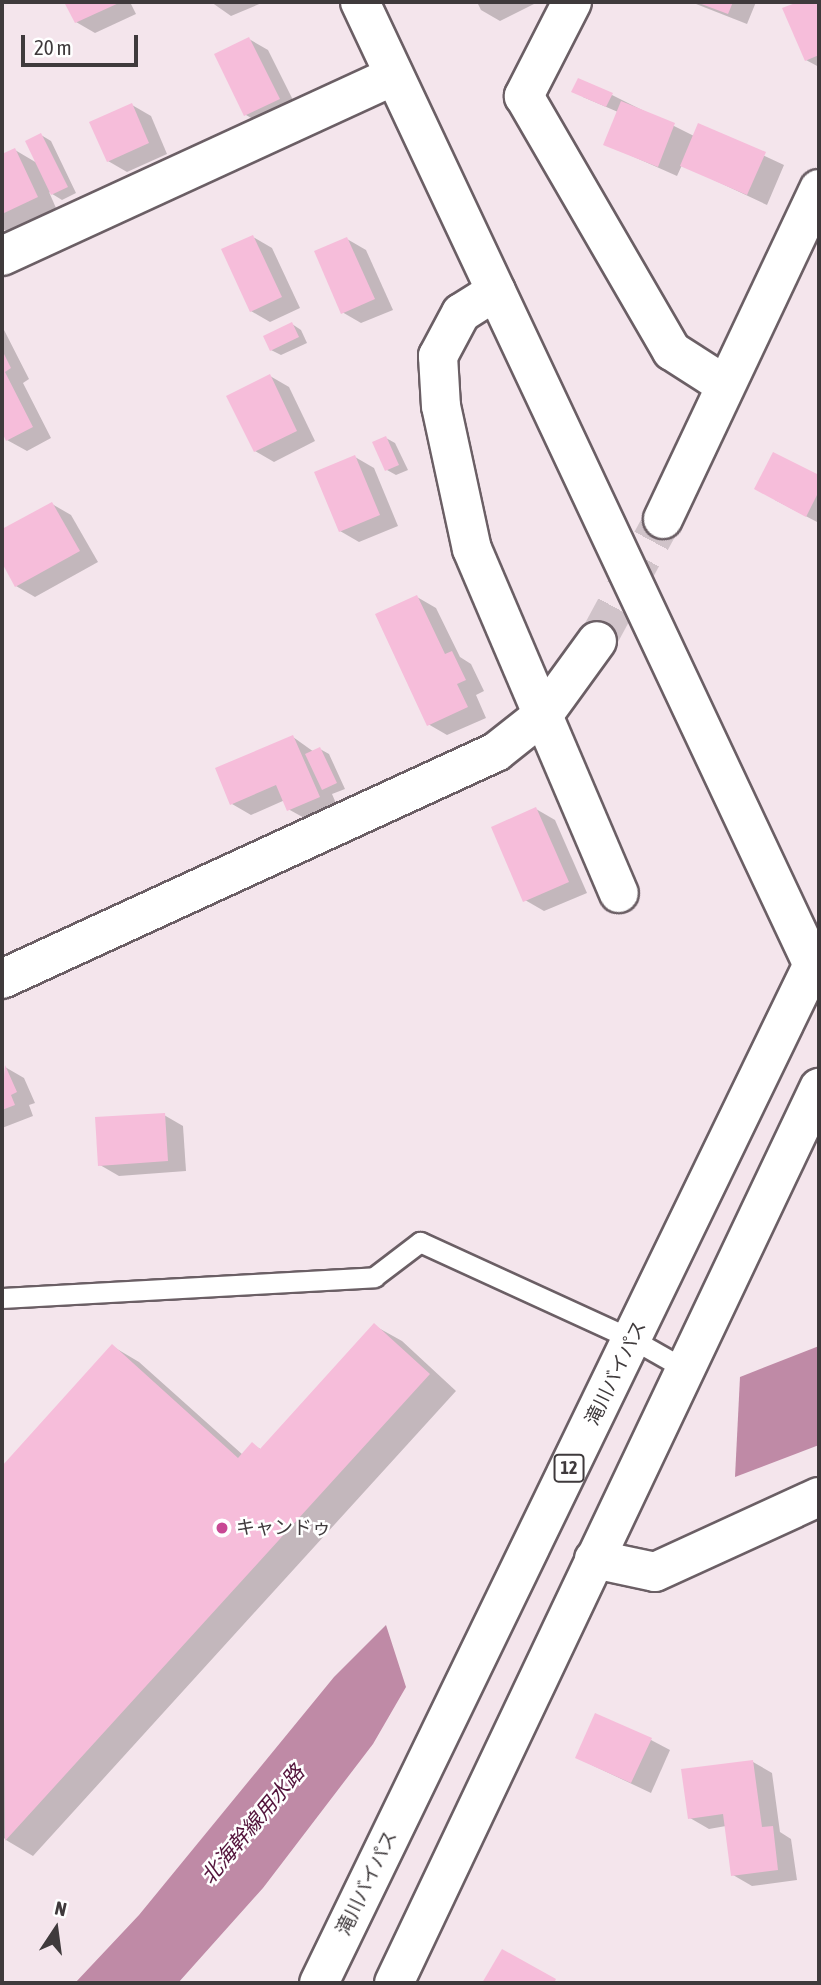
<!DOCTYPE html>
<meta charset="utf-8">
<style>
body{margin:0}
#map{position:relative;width:821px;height:1985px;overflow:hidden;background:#f4e5ec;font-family:"Asap Condensed","Noto Sans JP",sans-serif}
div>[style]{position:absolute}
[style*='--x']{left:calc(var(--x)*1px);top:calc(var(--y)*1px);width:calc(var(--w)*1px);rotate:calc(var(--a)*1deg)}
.water>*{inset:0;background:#bf8aa6}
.shadow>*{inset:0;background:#0003}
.building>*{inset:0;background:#f6bdda}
.street-tunnel>*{height:38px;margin-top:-19px;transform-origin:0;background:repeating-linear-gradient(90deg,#d0c3c9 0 38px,transparent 0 57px)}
.roads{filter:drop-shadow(2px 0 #6b5f65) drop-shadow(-2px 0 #6b5f65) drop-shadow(0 2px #6b5f65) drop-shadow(0 -2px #6b5f65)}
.lane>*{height:19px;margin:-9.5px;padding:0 9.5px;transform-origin:9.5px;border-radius:9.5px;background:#fff}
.street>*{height:38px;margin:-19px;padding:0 19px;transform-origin:19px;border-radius:19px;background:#fff}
.secondary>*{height:38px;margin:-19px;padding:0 19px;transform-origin:19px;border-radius:19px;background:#fff}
.highway>*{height:38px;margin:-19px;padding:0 19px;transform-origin:19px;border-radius:19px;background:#fff}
.dots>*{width:19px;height:19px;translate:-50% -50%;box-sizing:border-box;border:4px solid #fff;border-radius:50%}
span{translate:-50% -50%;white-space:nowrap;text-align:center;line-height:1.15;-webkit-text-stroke:5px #fff;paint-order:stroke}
.shield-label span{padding:2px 5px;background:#fff;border:2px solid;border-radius:5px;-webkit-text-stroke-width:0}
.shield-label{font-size:18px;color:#3f3a3c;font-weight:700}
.street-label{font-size:19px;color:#3f3a3c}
.poi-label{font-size:19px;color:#3f3a3c}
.left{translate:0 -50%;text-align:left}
.water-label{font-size:21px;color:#53133b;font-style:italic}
.frame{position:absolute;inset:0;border:4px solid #3f3a3c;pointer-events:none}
.north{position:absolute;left:21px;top:1894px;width:70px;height:70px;-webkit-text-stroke:5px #fff;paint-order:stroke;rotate:13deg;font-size:19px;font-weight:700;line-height:28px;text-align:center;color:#3f3a3c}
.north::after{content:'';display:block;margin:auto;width:24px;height:32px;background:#3f3a3c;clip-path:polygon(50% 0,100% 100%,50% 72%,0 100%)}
.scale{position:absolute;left:21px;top:35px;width:117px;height:32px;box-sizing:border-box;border:4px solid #3f3a3c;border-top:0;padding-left:9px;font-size:21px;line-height:24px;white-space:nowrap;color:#3f3a3c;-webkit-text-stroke:5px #fff;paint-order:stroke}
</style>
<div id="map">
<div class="water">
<div style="clip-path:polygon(819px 1346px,819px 1445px,735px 1477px,740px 1377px)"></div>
<div style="clip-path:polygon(386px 1625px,406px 1687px,373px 1744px,263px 1888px,178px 1983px,75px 1983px,139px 1915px,334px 1677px)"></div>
</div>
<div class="shadow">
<div style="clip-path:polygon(66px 2px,130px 2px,136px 14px,95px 33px,76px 22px)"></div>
<div style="clip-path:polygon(211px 2px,264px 2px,231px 16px)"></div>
<div style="clip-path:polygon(477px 2px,538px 2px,500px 21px,481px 10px)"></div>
<div style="clip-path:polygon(691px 2px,756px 2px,747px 24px)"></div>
<div style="clip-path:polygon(802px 2px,819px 2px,819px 67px,806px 60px,785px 9px)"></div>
<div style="clip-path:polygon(249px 39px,268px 50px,298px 110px,265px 126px,246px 115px)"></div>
<div style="clip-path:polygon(612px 95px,694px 136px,699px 125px,784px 165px,767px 205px,682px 165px,677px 176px,605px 144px,618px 112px,583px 97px)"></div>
<div style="clip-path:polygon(132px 105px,151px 116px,167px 154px,127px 172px,108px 161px)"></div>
<div style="clip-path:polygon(41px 135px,51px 141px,76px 193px,62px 200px,49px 192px,56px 208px,7px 231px,2px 229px,2px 156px,15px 150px,37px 163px)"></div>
<div style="clip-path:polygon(253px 237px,272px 248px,300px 308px,270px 322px,251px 311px)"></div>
<div style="clip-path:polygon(347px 239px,366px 250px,393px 310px,361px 323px,342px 312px)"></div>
<div style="clip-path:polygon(292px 324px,301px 330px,307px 343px,281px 355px,271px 350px)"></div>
<div style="clip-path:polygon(2px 326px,29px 379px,23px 383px,51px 438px,27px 451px,7px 440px,2px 428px)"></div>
<div style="clip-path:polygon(270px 376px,289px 387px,315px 441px,274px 462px,255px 451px)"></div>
<div style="clip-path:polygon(386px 438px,395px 443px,408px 470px,396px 475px,387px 470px)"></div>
<div style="clip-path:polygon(774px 454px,819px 477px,819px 523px,775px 500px)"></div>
<div style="clip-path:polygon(355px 457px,374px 468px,398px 526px,359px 542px,340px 531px)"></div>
<div style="clip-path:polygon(52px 504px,71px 515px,98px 562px,35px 597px,16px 586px,2px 559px,2px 531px)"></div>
<div style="clip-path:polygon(417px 597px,436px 608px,460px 657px,471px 664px,484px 691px,476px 695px,486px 718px,447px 735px,428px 724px)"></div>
<div style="clip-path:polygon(293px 737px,314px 752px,320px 749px,329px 754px,345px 789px,332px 794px,338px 808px,308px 820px,288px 809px,285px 800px,251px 815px,232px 804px)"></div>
<div style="clip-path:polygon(536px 809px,555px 820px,587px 893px,544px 911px,525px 900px)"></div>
<div style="clip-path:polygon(5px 1067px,24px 1078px,35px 1103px,29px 1105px,33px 1116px,2px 1128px)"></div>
<div style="clip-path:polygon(164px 1115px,183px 1126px,186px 1171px,119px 1176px,100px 1165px)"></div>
<div style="clip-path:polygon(375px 1326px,402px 1341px,456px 1391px,33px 1856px,6px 1840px,2px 1836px,2px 1468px,112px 1346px,139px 1362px,243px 1455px,252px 1444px,262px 1450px)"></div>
<div style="clip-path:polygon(651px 1740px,670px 1750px,651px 1793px,577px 1758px)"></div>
<div style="clip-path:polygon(753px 1762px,772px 1773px,780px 1832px,791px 1839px,797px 1880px,752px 1886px,733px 1875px,726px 1826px,709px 1829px,690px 1818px)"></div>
<div style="clip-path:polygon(502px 1951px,555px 1981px,560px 1983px,484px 1983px)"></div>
</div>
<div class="building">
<div style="clip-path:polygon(64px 2px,121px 2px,75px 23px)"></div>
<div style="clip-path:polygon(696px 2px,733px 2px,728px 14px)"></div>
<div style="clip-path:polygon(798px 2px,819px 2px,819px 55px,805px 61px,782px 8px)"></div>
<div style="clip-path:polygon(249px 37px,280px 99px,244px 116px,214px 54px)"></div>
<div style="clip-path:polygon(578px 78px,613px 93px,606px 107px,571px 92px)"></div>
<div style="clip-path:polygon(621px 101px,675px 123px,658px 167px,603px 145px)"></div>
<div style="clip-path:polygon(132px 103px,149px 143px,107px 162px,89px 122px)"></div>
<div style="clip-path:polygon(698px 123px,766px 152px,747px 195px,680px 166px)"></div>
<div style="clip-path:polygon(41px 133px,68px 187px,51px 195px,25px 141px)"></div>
<div style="clip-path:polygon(15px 148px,38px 197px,2px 214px,2px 154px)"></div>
<div style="clip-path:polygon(253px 235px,282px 297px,250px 312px,221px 249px)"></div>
<div style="clip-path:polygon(347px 237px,375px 299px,341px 314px,314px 251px)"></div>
<div style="clip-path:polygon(292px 322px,299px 337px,270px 351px,263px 336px)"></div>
<div style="clip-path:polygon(2px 350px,11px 368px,5px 372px,33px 427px,6px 441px,2px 432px)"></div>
<div style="clip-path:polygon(270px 374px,297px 431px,254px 452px,226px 396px)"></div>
<div style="clip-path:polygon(386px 436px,399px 465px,385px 471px,372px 442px)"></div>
<div style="clip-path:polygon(773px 452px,819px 475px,819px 491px,806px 517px,754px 489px)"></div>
<div style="clip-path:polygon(355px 455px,380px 515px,339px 532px,314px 472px)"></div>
<div style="clip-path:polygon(52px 502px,80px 551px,15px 587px,2px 563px,2px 529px)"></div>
<div style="clip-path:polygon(417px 595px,445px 654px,452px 651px,466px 680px,457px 684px,468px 707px,427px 726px,375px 614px)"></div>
<div style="clip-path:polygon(293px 735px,320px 797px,287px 811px,276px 785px,230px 805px,215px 768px)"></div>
<div style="clip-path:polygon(320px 747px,337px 783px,322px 790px,305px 754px)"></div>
<div style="clip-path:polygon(536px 807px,569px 882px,523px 902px,491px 827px)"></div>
<div style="clip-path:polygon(5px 1065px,17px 1092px,11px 1095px,15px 1105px,2px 1110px)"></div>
<div style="clip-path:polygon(165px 1113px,168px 1161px,98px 1166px,95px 1117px)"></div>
<div style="clip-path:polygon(374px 1323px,430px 1374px,5px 1841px,2px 1466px,112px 1344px,238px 1458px,252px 1442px,260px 1449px)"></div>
<div style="clip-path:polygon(595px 1713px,652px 1738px,631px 1783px,575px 1758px)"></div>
<div style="clip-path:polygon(753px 1760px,762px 1827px,773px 1826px,778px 1870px,731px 1876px,723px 1814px,688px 1819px,681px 1769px)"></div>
<div style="clip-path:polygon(502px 1949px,556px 1979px,554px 1983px,482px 1983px)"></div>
</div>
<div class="street-tunnel">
<div style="--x:597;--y:641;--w:139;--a:-61.6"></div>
</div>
<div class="roads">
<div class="lane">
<div style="--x:2;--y:1298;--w:373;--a:-3.2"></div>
<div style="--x:374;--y:1277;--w:58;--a:-37.3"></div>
<div style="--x:420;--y:1242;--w:233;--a:24.6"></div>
<div style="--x:632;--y:1339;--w:61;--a:29.5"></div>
</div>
<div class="street">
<div style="--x:572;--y:2;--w:106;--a:117.1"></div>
<div style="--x:524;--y:96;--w:295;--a:59.9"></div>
<div style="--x:672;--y:351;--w:63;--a:32.7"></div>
<div style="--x:2;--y:256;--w:431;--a:-24.7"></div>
<div style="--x:496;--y:291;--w:41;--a:147.8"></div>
<div style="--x:461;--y:313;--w:49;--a:118.1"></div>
<div style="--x:438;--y:356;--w:50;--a:86.6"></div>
<div style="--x:441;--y:406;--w:146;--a:77.8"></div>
<div style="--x:472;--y:549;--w:374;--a:66.9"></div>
<div style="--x:663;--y:519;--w:365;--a:-64.7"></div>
<div style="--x:2;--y:979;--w:544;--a:-24.68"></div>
<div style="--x:496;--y:752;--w:61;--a:-38.4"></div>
<div style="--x:544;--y:714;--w:90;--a:-54"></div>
<div style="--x:594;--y:1559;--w:62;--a:12"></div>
<div style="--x:655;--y:1572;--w:180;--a:-24.6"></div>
</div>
<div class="secondary">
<div style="--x:360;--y:2;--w:1079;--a:64.81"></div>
</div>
<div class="highway">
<div style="--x:319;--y:1983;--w:1146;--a:-64.13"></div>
<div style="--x:394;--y:1983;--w:991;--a:-64.6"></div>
</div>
</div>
<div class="dots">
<div style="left:222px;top:1528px;background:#c84894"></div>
</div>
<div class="shield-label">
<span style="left:569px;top:1468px">12</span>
</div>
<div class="street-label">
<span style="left:616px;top:1373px;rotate:-64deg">滝川バイパス</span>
<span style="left:367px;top:1883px;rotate:-64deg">滝川バイパス</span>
</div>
<div class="poi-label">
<span class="left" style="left:236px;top:1528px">キャンドゥ</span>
</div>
<div class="water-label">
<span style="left:252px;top:1824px;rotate:-50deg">北海幹線用水路</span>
</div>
<div class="frame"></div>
<div class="north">N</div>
<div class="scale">20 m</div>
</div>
